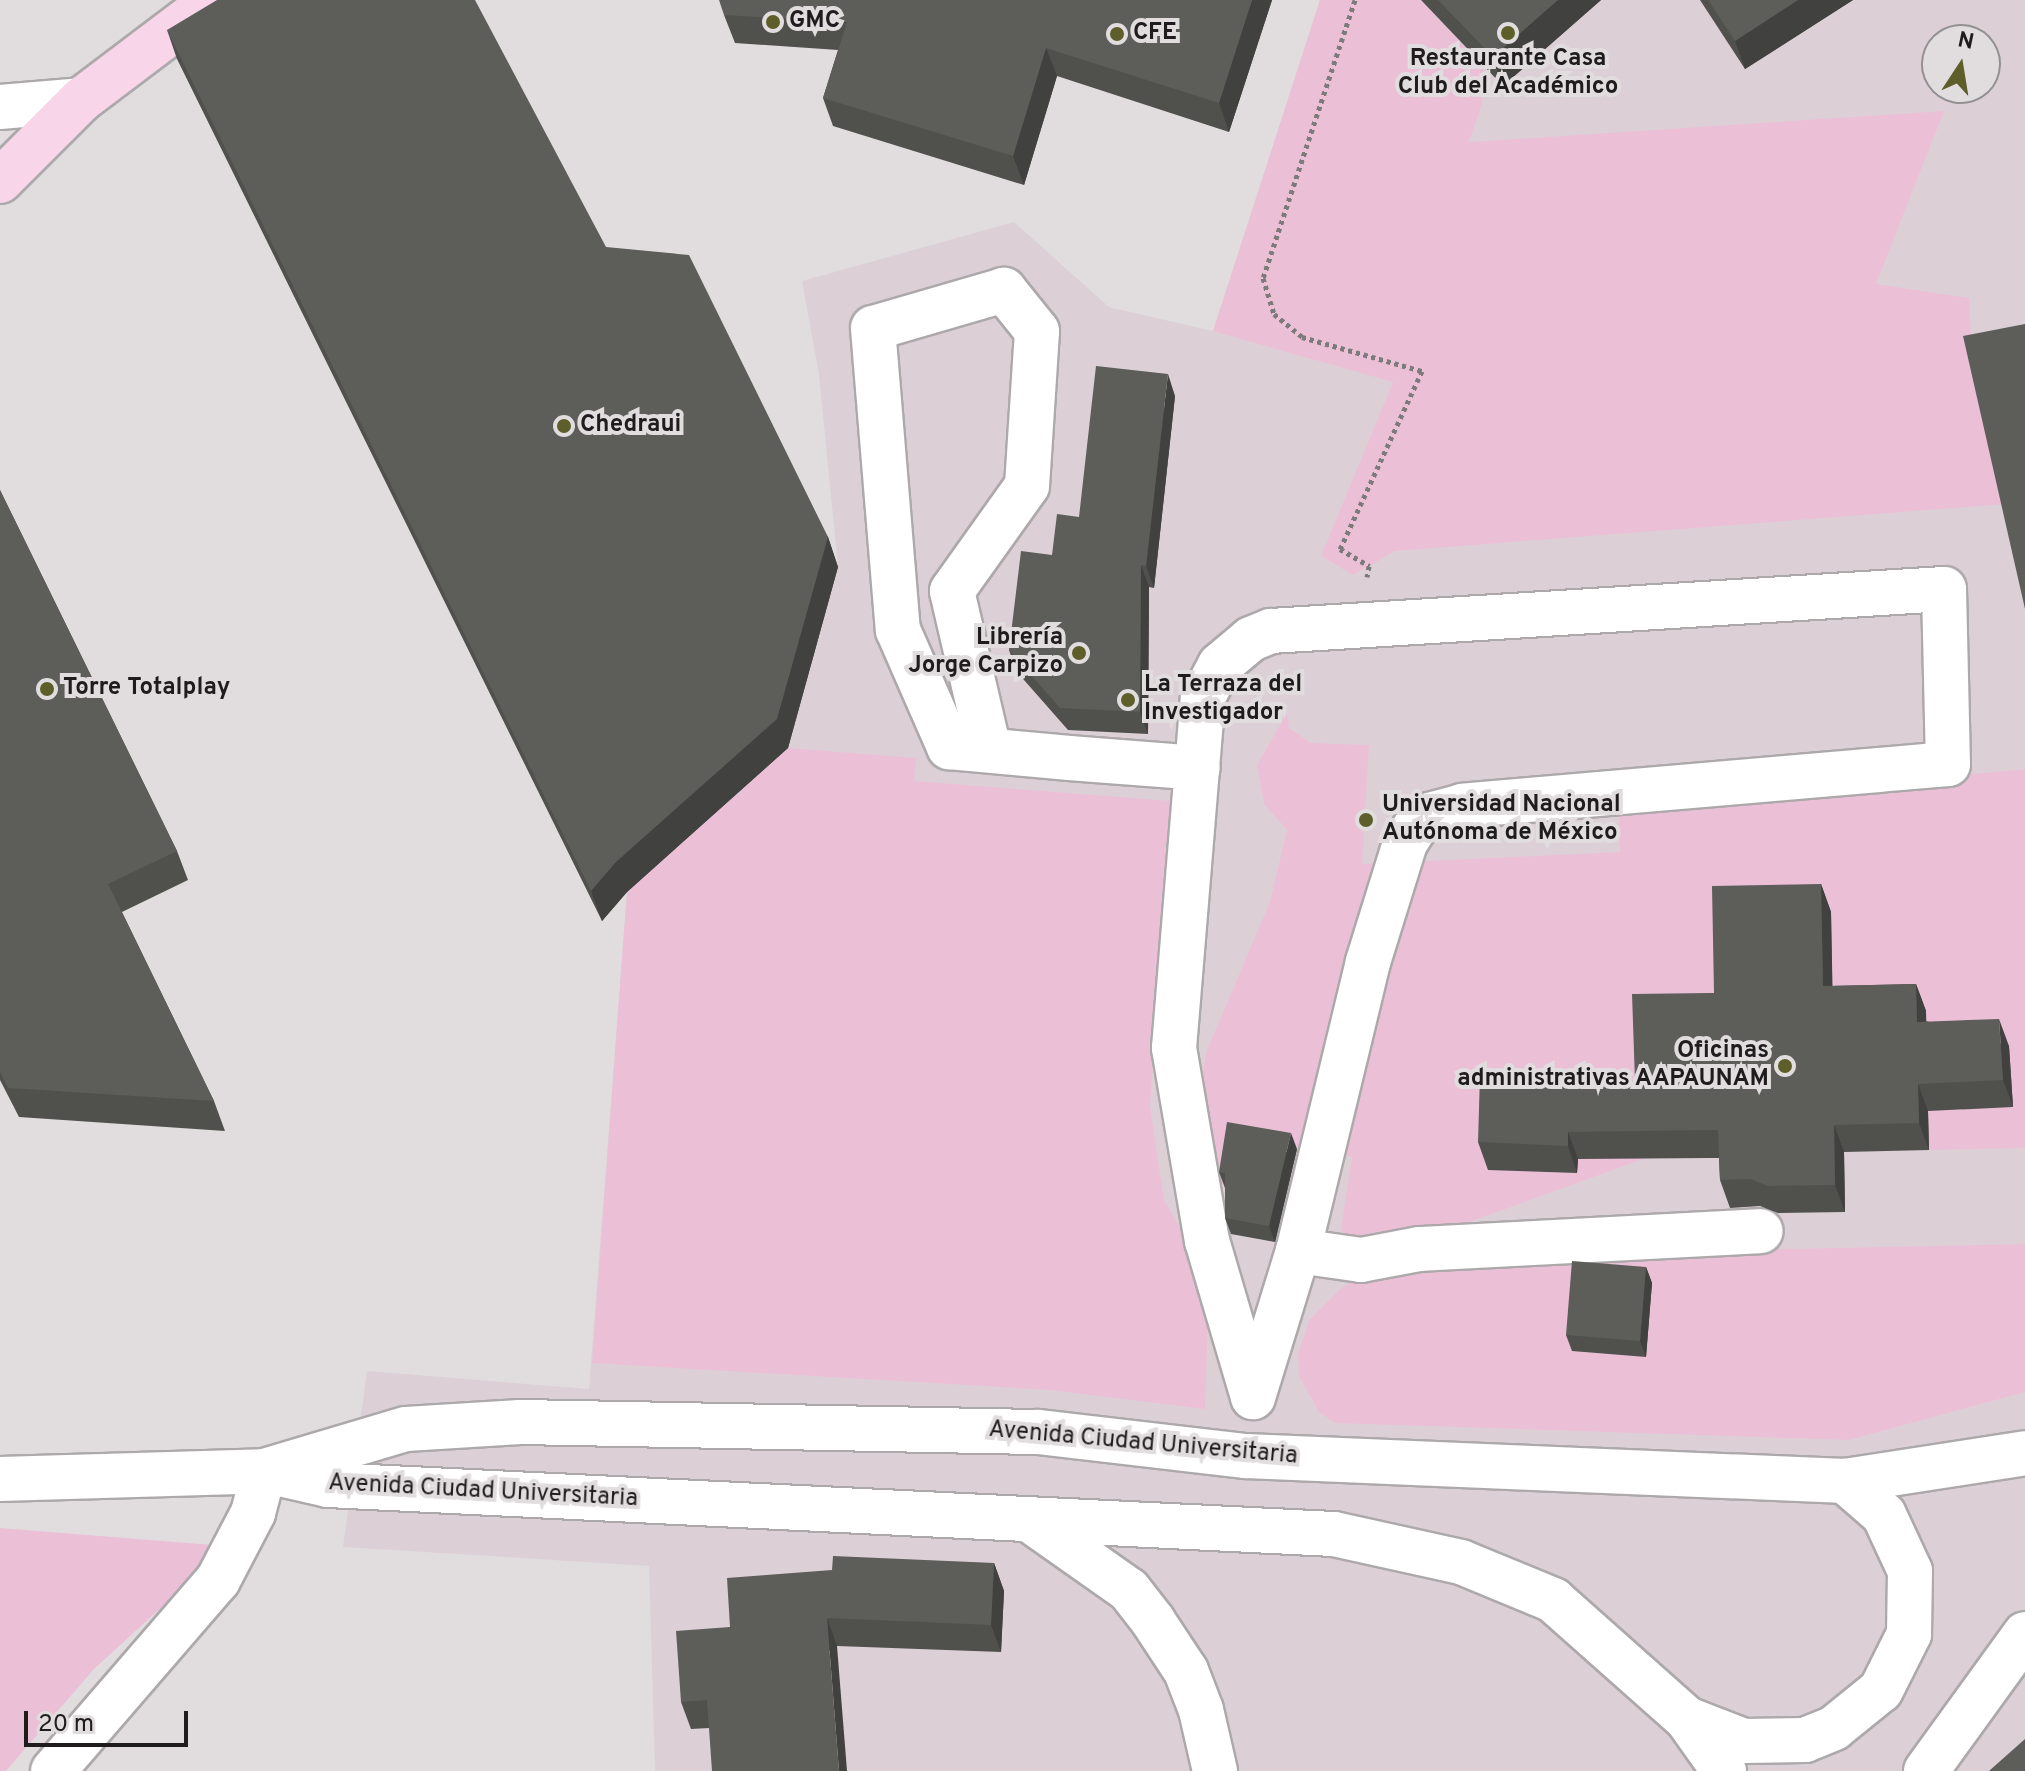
<!DOCTYPE html>
<meta charset="utf-8">
<style>
body{margin:0}
#map{position:relative;width:2025px;height:1771px;overflow:hidden;background:#e1dddf;font-family:Overpass,sans-serif}
div>[style]{position:absolute}
[style*='--x']{left:calc(var(--x)*1px);top:calc(var(--y)*1px);width:calc(var(--w)*1px);rotate:calc(var(--a)*1deg)}
.built>*{inset:0;background:#dcd0d6}
.green>*{inset:0;background:#ebc0d7}
.path>*{height:5px;margin-top:-2.5px;transform-origin:0;background:repeating-linear-gradient(90deg,#7d7a7b 0 4px,transparent 0 8px)}
.roads{filter:drop-shadow(2px 0 #ada9ab) drop-shadow(-2px 0 #ada9ab) drop-shadow(0 2px #ada9ab) drop-shadow(0 -2px #ada9ab)}
.minor>*{height:44px;margin:-22px;padding:0 22px;transform-origin:22px;border-radius:22px;background:#fff}
.major>*{height:44px;margin:-22px;padding:0 22px;transform-origin:22px;border-radius:22px;background:#f9d5e9}
.wall>*{inset:0;background:#50504d}
.shaded-wall>*{inset:0;background:#41413f}
.building>*{inset:0;background:#5d5d5a}
.dots>*{width:22px;height:22px;translate:-50% -50%;box-sizing:border-box;border:4px solid #e1dddf;border-radius:50%}
span{translate:-50% -50%;white-space:nowrap;text-align:center;line-height:1.15;-webkit-text-stroke:8px #e1dddf;paint-order:stroke}
.poi-label{font-size:24px;color:#1e1c1d;font-weight:700}
.left{translate:0 -50%;text-align:left}
.right{translate:-100% -50%;text-align:right}
.street-label{font-size:24px;color:#1e1c1d}
.north{position:absolute;left:1921px;top:24px;width:80px;height:80px;box-sizing:border-box;background:#e1dddf;border:2px solid #939091;border-radius:50%;rotate:12deg;font-size:22px;font-weight:700;line-height:32px;text-align:center;color:#1e1c1d}
.north::after{content:'';display:block;margin:auto;width:28px;height:36px;background:#5e5e2a;clip-path:polygon(50% 0,100% 100%,50% 72%,0 100%)}
.scale{position:absolute;left:24px;top:1711px;width:164px;height:36px;box-sizing:border-box;border:4px solid #1e1c1d;border-top:0;padding-left:10px;font-size:24px;line-height:28px;white-space:nowrap;color:#1e1c1d;-webkit-text-stroke:6px #e1dddf;paint-order:stroke}
</style>
<div id="map">
<div class="built">
<div style="clip-path:polygon(evenodd,1320px 0,2025px 0,2025px 1771px,655px 1771px,649px 1566px,343px 1547px,367px 1371px,589px 1389px,627px 892px,838px 567px,819px 375px,802px 281px,1014px 222px,1109px 307px,1213px 331px,1320px 0,1937px 40px,1985px 40px,1985px 88px,1937px 88px,1937px 40px)"></div>
</div>
<div class="green">
<div style="clip-path:polygon(1320px 0,1421px 0,1484px 66px,1482px 104px,1469px 142px,1944px 111px,1876px 284px,1969px 298px,1972px 359px,2006px 504px,1395px 551px,1353px 575px,1321px 556px,1393px 382px,1213px 331px)"></div>
<div style="clip-path:polygon(1287px 713px,1289px 728px,1311px 743px,1369px 745px,1362px 864px,1620px 852px,1619px 808px,2025px 769px,2025px 1148px,1929px 1150px,1926px 1011px,1724px 1020px,1646px 1158px,1461px 1225px,1483px 1270px,1647px 1252px,2025px 1244px,2025px 1392px,1849px 1440px,1335px 1423px,1319px 1412px,1299px 1376px,1298px 1353px,1310px 1319px,1340px 1289px,1362px 1276px,1341px 1228px,1352px 1157px,1233px 1138px,1225px 1188px,1213px 1170px,1201px 1079px,1207px 1050px,1270px 902px,1287px 830px,1264px 804px,1257px 765px)"></div>
<div style="clip-path:polygon(788px 748px,916px 758px,914px 781px,1171px 801px,1150px 1106px,1164px 1200px,1185px 1237px,1208px 1320px,1205px 1409px,1050px 1390px,592px 1363px,627px 892px)"></div>
<div style="clip-path:polygon(0 1528px,213px 1545px,209px 1564px,94px 1669px,6px 1771px,0 1771px)"></div>
</div>
<div class="path">
<div style="--x:1355;--y:0;--w:293;--a:108.3"></div>
<div style="--x:1263;--y:278;--w:38;--a:73"></div>
<div style="--x:1274;--y:314;--w:36;--a:39"></div>
<div style="--x:1302;--y:337;--w:125;--a:15.8"></div>
<div style="--x:1422;--y:371;--w:196;--a:114.7"></div>
<div style="--x:1340;--y:549;--w:34;--a:30"></div>
<div style="--x:1369;--y:566;--w:11;--a:100"></div>
</div>
<div class="roads">
<div class="minor">
<div style="--x:0;--y:107;--w:81;--a:-4.9"></div>
<div style="--x:1944;--y:589;--w:175;--a:88.7"></div>
<div style="--x:1948;--y:764;--w:487;--a:175.1"></div>
<div style="--x:1463;--y:806;--w:34;--a:165"></div>
<div style="--x:1430;--y:815;--w:19;--a:141"></div>
<div style="--x:1415;--y:827;--w:19;--a:122"></div>
<div style="--x:1405;--y:843;--w:125;--a:107.3"></div>
<div style="--x:1368;--y:962;--w:297;--a:103.6"></div>
<div style="--x:1298;--y:1251;--w:153;--a:107.1"></div>
<div style="--x:1253;--y:1397;--w:163;--a:-106.4"></div>
<div style="--x:1207;--y:1241;--w:196;--a:-99.7"></div>
<div style="--x:1174;--y:1048;--w:352;--a:-85.3"></div>
<div style="--x:1203;--y:697;--w:36;--a:-62"></div>
<div style="--x:1220;--y:665;--w:40;--a:-40"></div>
<div style="--x:1251;--y:639;--w:22;--a:-22"></div>
<div style="--x:1271;--y:631;--w:674;--a:-3.57"></div>
<div style="--x:989;--y:750;--w:163;--a:-103.1"></div>
<div style="--x:952;--y:591;--w:129;--a:-54.5"></div>
<div style="--x:1027;--y:486;--w:155;--a:-86.3"></div>
<div style="--x:1037;--y:331;--w:53;--a:-128.8"></div>
<div style="--x:1004;--y:290;--w:136;--a:163.8"></div>
<div style="--x:873;--y:328;--w:303;--a:85.3"></div>
<div style="--x:898;--y:630;--w:128;--a:66.4"></div>
<div style="--x:949;--y:747;--w:121;--a:5.2"></div>
<div style="--x:1069;--y:758;--w:129;--a:4.4"></div>
<div style="--x:1298;--y:1251;--w:64;--a:8.1"></div>
<div style="--x:1361;--y:1260;--w:60;--a:-10.6"></div>
<div style="--x:1420;--y:1249;--w:341;--a:-3"></div>
<div style="--x:267;--y:1471;--w:63;--a:12.9"></div>
<div style="--x:328;--y:1485;--w:1007;--a:2.79"></div>
<div style="--x:1334;--y:1534;--w:130;--a:12.4"></div>
<div style="--x:1461;--y:1562;--w:100;--a:22.4"></div>
<div style="--x:1553;--y:1600;--w:179;--a:41.6"></div>
<div style="--x:1687;--y:1719;--w:64;--a:54.6"></div>
<div style="--x:0;--y:1479;--w:264;--a:-1.7"></div>
<div style="--x:264;--y:1471;--w:148;--a:-16.5"></div>
<div style="--x:406;--y:1429;--w:114;--a:-3.5"></div>
<div style="--x:520;--y:1422;--w:518;--a:1.11"></div>
<div style="--x:1038;--y:1432;--w:209;--a:6.6"></div>
<div style="--x:1246;--y:1456;--w:600;--a:2.39"></div>
<div style="--x:1845;--y:1481;--w:182;--a:-8.8"></div>
<div style="--x:1034;--y:1523;--w:116;--a:35.2"></div>
<div style="--x:1129;--y:1590;--w:39;--a:52"></div>
<div style="--x:1153;--y:1621;--w:60;--a:56.6"></div>
<div style="--x:1186;--y:1671;--w:42;--a:69"></div>
<div style="--x:1201;--y:1710;--w:63;--a:77.1"></div>
<div style="--x:1687;--y:1719;--w:61;--a:21.1"></div>
<div style="--x:1744;--y:1741;--w:61;--a:-0.9"></div>
<div style="--x:1805;--y:1740;--w:31;--a:-22"></div>
<div style="--x:1834;--y:1728;--w:60;--a:-39"></div>
<div style="--x:1881;--y:1690;--w:63;--a:-63.4"></div>
<div style="--x:1909;--y:1634;--w:63;--a:-89.1"></div>
<div style="--x:1910;--y:1571;--w:62;--a:-114.9"></div>
<div style="--x:1884;--y:1515;--w:52;--a:-138.9"></div>
<div style="--x:53;--y:1771;--w:252;--a:-49.2"></div>
<div style="--x:218;--y:1580;--w:76;--a:-62.4"></div>
<div style="--x:253;--y:1513;--w:43;--a:-75.3"></div>
<div style="--x:1926;--y:1771;--w:169;--a:-54.1"></div>
</div>
<div class="major">
<div style="--x:0;--y:181;--w:115;--a:-45"></div>
<div style="--x:81;--y:100;--w:166;--a:-37.1"></div>
</div>
</div>
<div class="wall">
<div style="clip-path:polygon(1272px 0,1229px 132px,1057px 76px,1024px 185px,833px 126px,823px 98px,838px 50px,735px 43px,724px 15px)"></div>
<div style="clip-path:polygon(1421px 0,1601px 0,1503px 86px)"></div>
<div style="clip-path:polygon(1700px 0,1853px 0,1745px 69px)"></div>
<div style="clip-path:polygon(167px 30px,606px 247px,828px 537px,838px 567px,788px 748px,627px 892px,602px 921px,177px 59px)"></div>
<div style="clip-path:polygon(1175px 396px,1154px 588px,1149px 587px,1148px 734px,1068px 730px,1017px 672px,1009px 650px,1052px 555px,1079px 517px)"></div>
<div style="clip-path:polygon(0 490px,177px 851px,188px 880px,122px 912px,214px 1101px,225px 1131px,19px 1117px,0 1080px)"></div>
<div style="clip-path:polygon(1821px 884px,1831px 912px,1832px 986px,1916px 984px,1926px 1011px,1926px 1021px,2009px 1046px,2013px 1107px,1928px 1111px,1929px 1150px,1844px 1152px,1845px 1212px,1778px 1213px,1760px 1206px,1730px 1208px,1720px 1180px,1719px 1158px,1578px 1159px,1577px 1173px,1488px 1170px,1478px 1142px,1635px 1081px)"></div>
<div style="clip-path:polygon(1297px 1149px,1275px 1242px,1231px 1234px,1225px 1218px,1225px 1188px,1219px 1172px)"></div>
<div style="clip-path:polygon(1646px 1267px,1652px 1283px,1646px 1357px,1572px 1351px,1566px 1335px)"></div>
<div style="clip-path:polygon(994px 1563px,1004px 1591px,1001px 1652px,837px 1646px,709px 1728px,691px 1729px,681px 1702px,730px 1627px)"></div>
</div>
<div class="shaded-wall">
<div style="clip-path:polygon(1252px 0,1272px 0,1229px 132px,1219px 103px)"></div>
<div style="clip-path:polygon(1558px 0,1601px 0,1503px 86px,1493px 57px)"></div>
<div style="clip-path:polygon(1798px 0,1853px 0,1745px 69px,1735px 41px)"></div>
<div style="clip-path:polygon(1046px 48px,1057px 76px,1024px 185px,1013px 156px)"></div>
<div style="clip-path:polygon(1168px 374px,1175px 396px,1154px 588px,1146px 566px)"></div>
<div style="clip-path:polygon(828px 537px,838px 567px,788px 748px,627px 892px,602px 921px,591px 891px)"></div>
<div style="clip-path:polygon(1141px 565px,1149px 587px,1148px 734px,1140px 712px)"></div>
<div style="clip-path:polygon(1821px 884px,1831px 912px,1833px 1013px,1823px 986px)"></div>
<div style="clip-path:polygon(1916px 984px,1926px 1011px,1927px 1049px,1917px 1022px)"></div>
<div style="clip-path:polygon(1999px 1019px,2009px 1046px,2013px 1107px,2003px 1080px)"></div>
<div style="clip-path:polygon(1918px 1084px,1928px 1111px,1929px 1150px,1919px 1123px)"></div>
<div style="clip-path:polygon(1834px 1125px,1844px 1152px,1845px 1212px,1835px 1185px)"></div>
<div style="clip-path:polygon(1568px 1132px,1578px 1159px,1577px 1173px,1568px 1146px)"></div>
<div style="clip-path:polygon(1291px 1133px,1297px 1149px,1275px 1242px,1269px 1226px)"></div>
<div style="clip-path:polygon(1646px 1267px,1652px 1283px,1646px 1357px,1640px 1341px)"></div>
<div style="clip-path:polygon(994px 1563px,1004px 1591px,1001px 1652px,991px 1625px)"></div>
<div style="clip-path:polygon(827px 1618px,837px 1646px,847px 1771px,839px 1771px)"></div>
</div>
<div class="building">
<div style="clip-path:polygon(217px 0,475px 0,606px 247px,689px 255px,828px 537px,777px 719px,616px 862px,591px 891px,167px 30px)"></div>
<div style="clip-path:polygon(719px 0,1252px 0,1219px 103px,1046px 48px,1013px 156px,823px 98px,847px 22px,724px 15px)"></div>
<div style="clip-path:polygon(1438px 0,1558px 0,1493px 57px)"></div>
<div style="clip-path:polygon(1708px 0,1798px 0,1735px 41px)"></div>
<div style="clip-path:polygon(2025px 324px,2025px 609px,1963px 336px)"></div>
<div style="clip-path:polygon(1096px 366px,1168px 374px,1146px 566px,1141px 565px,1140px 712px,1060px 708px,1009px 650px,1021px 551px,1052px 555px,1057px 514px,1079px 517px)"></div>
<div style="clip-path:polygon(0 490px,177px 851px,108px 884px,214px 1101px,8px 1088px,0 1072px)"></div>
<div style="clip-path:polygon(1821px 884px,1823px 986px,1916px 984px,1917px 1022px,1999px 1019px,2003px 1080px,1918px 1084px,1919px 1123px,1834px 1125px,1835px 1185px,1768px 1186px,1751px 1179px,1720px 1180px,1718px 1130px,1568px 1132px,1568px 1146px,1478px 1142px,1480px 1075px,1635px 1081px,1632px 994px,1714px 993px,1712px 886px)"></div>
<div style="clip-path:polygon(1227px 1122px,1291px 1133px,1269px 1226px,1225px 1218px,1225px 1173px,1219px 1172px)"></div>
<div style="clip-path:polygon(1572px 1261px,1646px 1267px,1640px 1341px,1566px 1335px)"></div>
<div style="clip-path:polygon(833px 1556px,994px 1563px,991px 1625px,827px 1618px,839px 1771px,712px 1771px,707px 1700px,681px 1702px,676px 1631px,730px 1627px,727px 1578px,832px 1570px)"></div>
<div style="clip-path:polygon(2025px 1739px,2025px 1771px,1989px 1771px)"></div>
</div>
<div class="dots">
<div style="left:773px;top:22px;background:#5e5e2a"></div>
<div style="left:1508px;top:33px;background:#5e5e2a"></div>
<div style="left:1117px;top:34px;background:#5e5e2a"></div>
<div style="left:564px;top:426px;background:#5e5e2a"></div>
<div style="left:1079px;top:653px;background:#5e5e2a"></div>
<div style="left:47px;top:689px;background:#5e5e2a"></div>
<div style="left:1128px;top:700px;background:#5e5e2a"></div>
<div style="left:1366px;top:820px;background:#5e5e2a"></div>
<div style="left:1785px;top:1066px;background:#5e5e2a"></div>
</div>
<div class="poi-label">
<span class="left" style="left:789px;top:22px">GMC</span>
<span class="left" style="left:1133px;top:34px">CFE</span>
<span style="left:1508px;top:74px">Restaurante Casa<br>Club del Académico</span>
<span class="left" style="left:580px;top:426px">Chedraui</span>
<span class="right" style="left:1063px;top:653px">Librería<br>Jorge Carpizo</span>
<span class="left" style="left:1144px;top:700px">La Terraza del<br>Investigador</span>
<span class="left" style="left:63px;top:689px">Torre Totalplay</span>
<span class="left" style="left:1382px;top:820px">Universidad Nacional<br>Autónoma de México</span>
<span class="right" style="left:1769px;top:1066px">Oficinas<br>administrativas AAPAUNAM</span>
</div>
<div class="street-label">
<span style="left:1143px;top:1444px;rotate:5deg">Avenida Ciudad Universitaria</span>
<span style="left:483px;top:1492px;rotate:3deg">Avenida Ciudad Universitaria</span>
</div>
<div class="north">N</div>
<div class="scale">20 m</div>
</div>
